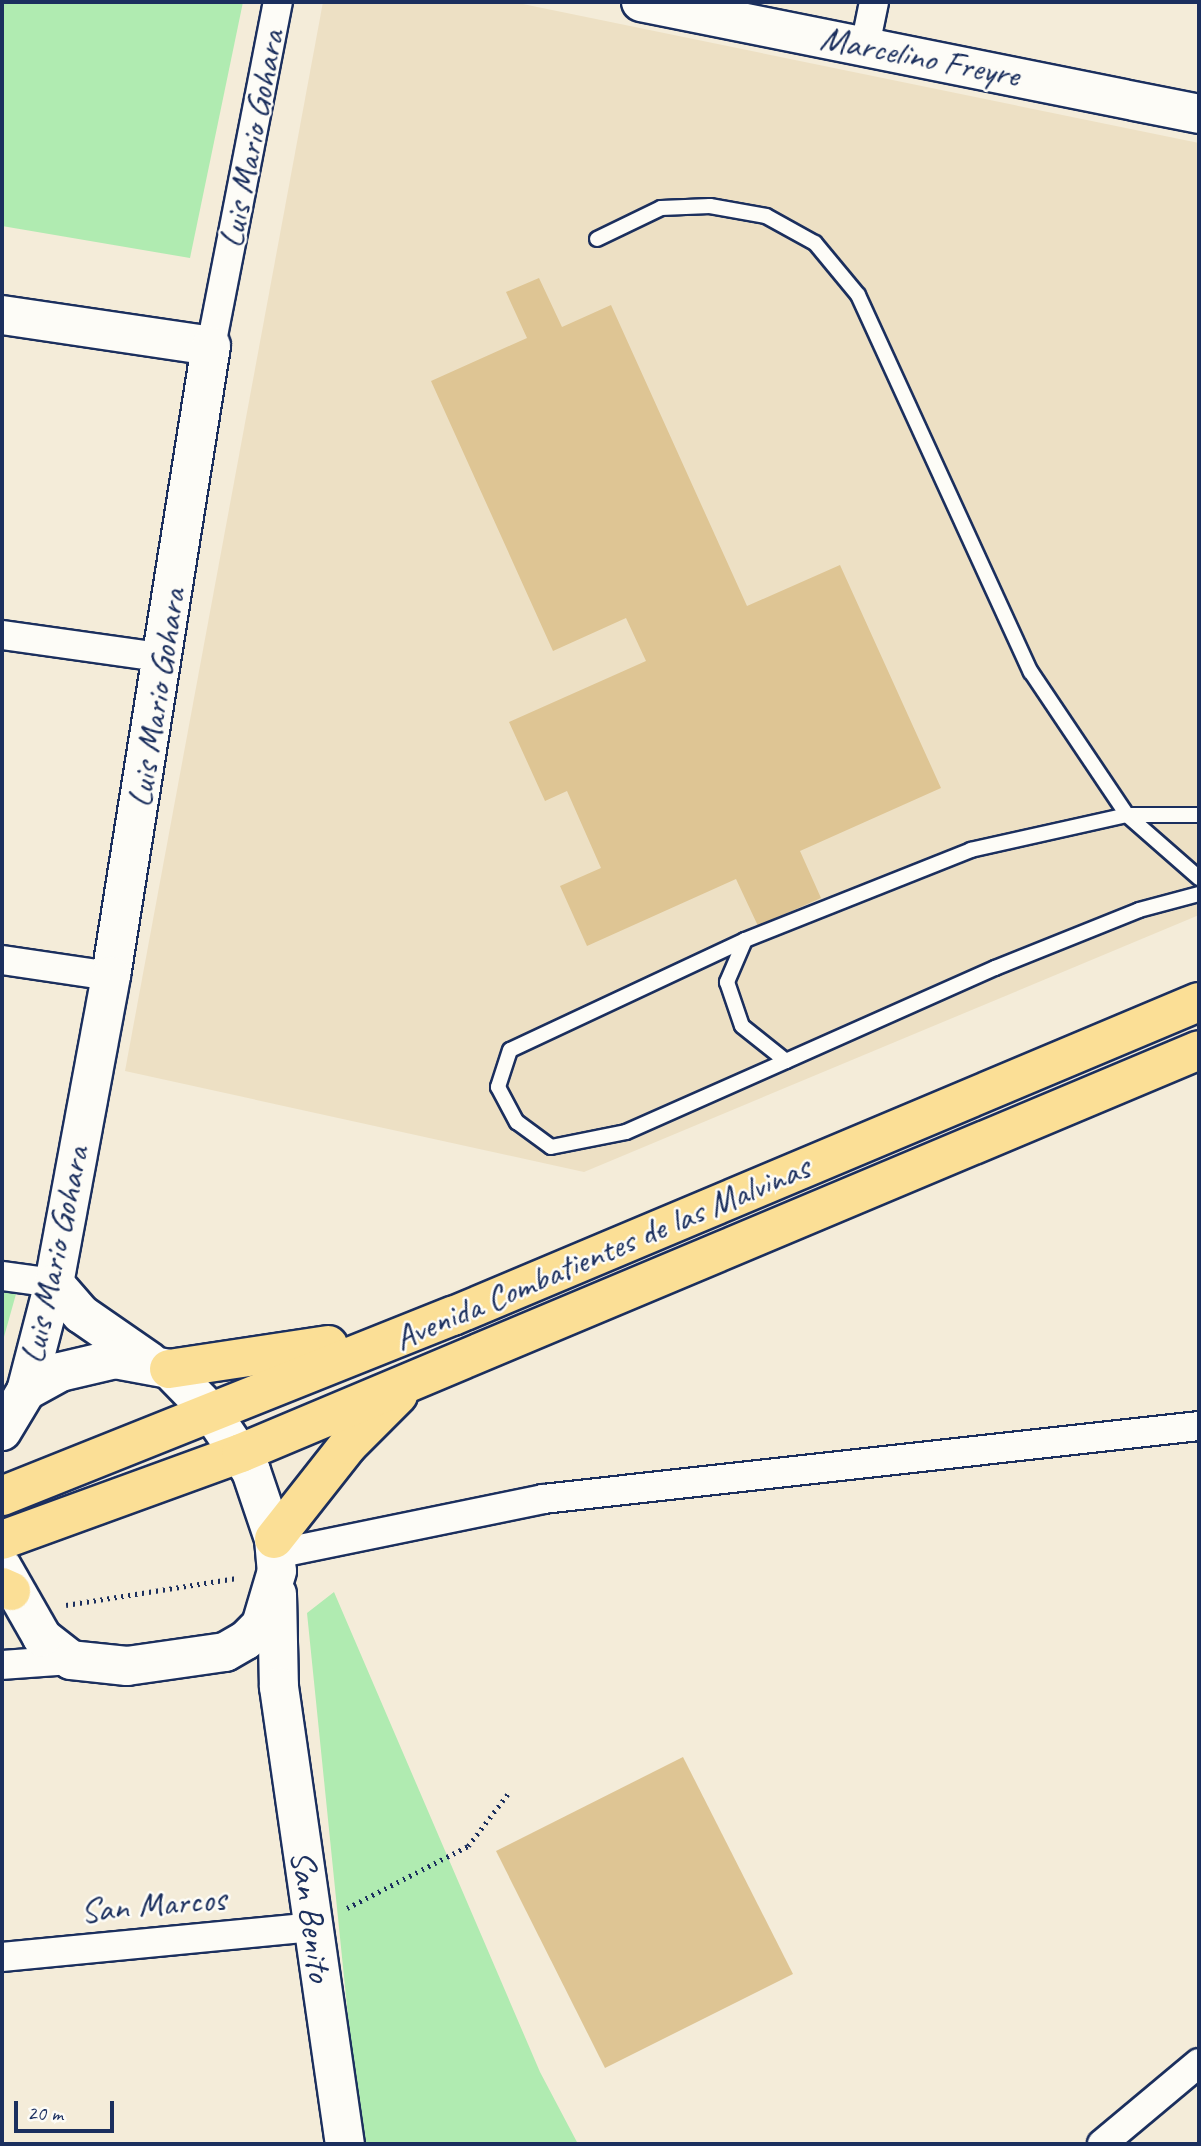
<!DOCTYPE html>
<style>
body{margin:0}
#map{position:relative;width:1201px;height:2146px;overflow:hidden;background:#f4ecd9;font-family:Caveat,sans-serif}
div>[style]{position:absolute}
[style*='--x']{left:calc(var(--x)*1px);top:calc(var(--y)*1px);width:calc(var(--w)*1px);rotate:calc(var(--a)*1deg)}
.built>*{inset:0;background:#ede0c4}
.green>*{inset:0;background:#b0ebb1}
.building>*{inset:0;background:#dec594}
.path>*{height:4.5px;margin-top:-2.25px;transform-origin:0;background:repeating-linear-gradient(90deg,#1b2f5e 0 2px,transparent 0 7px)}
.roads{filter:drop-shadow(2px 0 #1b2f5e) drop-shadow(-2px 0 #1b2f5e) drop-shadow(0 2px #1b2f5e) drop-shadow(0 -2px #1b2f5e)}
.lane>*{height:14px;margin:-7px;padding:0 7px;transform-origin:7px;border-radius:7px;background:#fdfcf7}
.street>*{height:28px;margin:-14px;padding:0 14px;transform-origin:14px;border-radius:14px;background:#fdfcf7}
.secondary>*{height:38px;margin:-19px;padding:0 19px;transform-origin:19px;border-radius:19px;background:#fdfcf7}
.primary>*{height:38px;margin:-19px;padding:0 19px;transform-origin:19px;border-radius:19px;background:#fbdf96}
span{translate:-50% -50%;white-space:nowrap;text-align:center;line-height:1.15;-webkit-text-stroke:5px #fdfcf7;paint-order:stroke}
.street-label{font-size:35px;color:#1b2f5e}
.frame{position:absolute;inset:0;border:4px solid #1b2f5e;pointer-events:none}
.scale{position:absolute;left:14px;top:2101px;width:100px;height:32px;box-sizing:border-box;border:4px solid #1b2f5e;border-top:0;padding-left:9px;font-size:21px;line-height:24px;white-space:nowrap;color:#1b2f5e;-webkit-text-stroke:5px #fdfcf7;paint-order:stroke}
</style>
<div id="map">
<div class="built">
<div style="clip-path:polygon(323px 2px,513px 2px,1199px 143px,1199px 915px,584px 1172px,125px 1071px)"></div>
</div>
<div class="green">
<div style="clip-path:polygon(2px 2px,243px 2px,190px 258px,2px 226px)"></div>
<div style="clip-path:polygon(2px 1292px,16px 1294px,2px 1344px)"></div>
<div style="clip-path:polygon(334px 1592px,540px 2072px,578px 2144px,361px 2144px,307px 1613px)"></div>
</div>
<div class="building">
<div style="clip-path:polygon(539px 278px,562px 327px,611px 305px,747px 606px,840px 565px,941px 788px,800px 851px,821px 898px,758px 926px,736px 879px,587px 946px,560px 886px,601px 868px,567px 791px,545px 801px,509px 722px,646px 661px,626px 618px,553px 651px,431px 381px,527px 338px,506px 292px)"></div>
<div style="clip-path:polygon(683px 1757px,793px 1974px,605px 2068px,496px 1851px)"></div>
</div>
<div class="path">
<div style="--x:66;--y:1605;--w:173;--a:-9"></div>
<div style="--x:347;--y:1908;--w:136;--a:-27.1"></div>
<div style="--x:468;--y:1846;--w:69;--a:-52.6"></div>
</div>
<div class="roads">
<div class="lane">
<div style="--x:597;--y:239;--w:71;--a:-25.8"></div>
<div style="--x:661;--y:208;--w:49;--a:-2.3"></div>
<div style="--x:710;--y:206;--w:57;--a:10.1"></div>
<div style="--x:766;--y:216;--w:56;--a:28.9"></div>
<div style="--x:815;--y:243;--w:67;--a:50.4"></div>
<div style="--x:858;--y:295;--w:415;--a:65.4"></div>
<div style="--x:1031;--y:672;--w:172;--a:56.1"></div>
<div style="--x:1127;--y:815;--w:96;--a:41.2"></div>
<div style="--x:1199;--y:815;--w:72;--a:180"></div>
<div style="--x:1127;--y:815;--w:160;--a:167.4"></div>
<div style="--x:971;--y:850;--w:243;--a:158.3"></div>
<div style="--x:745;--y:940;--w:46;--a:113.2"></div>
<div style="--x:727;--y:982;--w:46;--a:71.2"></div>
<div style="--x:742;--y:1026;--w:56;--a:38.5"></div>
<div style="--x:786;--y:1061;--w:229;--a:-24"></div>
<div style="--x:995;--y:968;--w:155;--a:-21.9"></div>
<div style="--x:1139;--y:910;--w:62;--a:-14.9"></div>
<div style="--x:745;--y:940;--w:259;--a:154.9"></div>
<div style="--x:510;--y:1050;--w:39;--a:108"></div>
<div style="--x:498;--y:1087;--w:40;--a:62"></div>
<div style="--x:517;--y:1122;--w:42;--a:36.3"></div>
<div style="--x:551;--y:1147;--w:76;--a:-11.3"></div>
<div style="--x:626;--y:1132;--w:175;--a:-23.9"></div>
</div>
<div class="street">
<div style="--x:865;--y:46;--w:45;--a:-78.4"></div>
<div style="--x:211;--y:346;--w:350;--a:-79"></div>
<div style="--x:2;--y:635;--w:165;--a:8"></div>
<div style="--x:2;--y:960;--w:110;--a:8.4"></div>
<div style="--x:2;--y:1276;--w:52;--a:7.7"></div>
<div style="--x:276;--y:1554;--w:273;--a:-11.6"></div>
<div style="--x:543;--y:1499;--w:660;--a:-6.35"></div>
<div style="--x:2;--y:1665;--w:69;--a:-4.1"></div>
<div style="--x:2;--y:1957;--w:311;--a:-5.5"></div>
<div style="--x:1102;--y:2144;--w:126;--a:-39.9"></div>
</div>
<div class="secondary">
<div style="--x:641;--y:2;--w:569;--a:11.35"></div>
<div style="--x:2;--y:315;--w:211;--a:8.4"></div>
<div style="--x:211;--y:346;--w:638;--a:99.02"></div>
<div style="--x:111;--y:976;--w:312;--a:100.5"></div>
<div style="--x:54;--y:1283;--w:112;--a:104.5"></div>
<div style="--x:54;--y:1283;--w:41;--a:48.9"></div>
<div style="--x:81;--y:1314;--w:83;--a:34.7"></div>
<div style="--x:2;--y:1431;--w:47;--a:-59"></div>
<div style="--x:26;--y:1391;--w:39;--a:-29"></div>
<div style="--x:60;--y:1372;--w:57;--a:-13.3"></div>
<div style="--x:115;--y:1359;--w:55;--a:10.5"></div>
<div style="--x:169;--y:1369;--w:60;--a:45.7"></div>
<div style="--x:211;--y:1412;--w:71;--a:55.9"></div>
<div style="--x:251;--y:1471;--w:72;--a:71.3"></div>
<div style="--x:274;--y:1539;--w:32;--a:85"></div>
<div style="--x:277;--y:1571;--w:56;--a:106.5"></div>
<div style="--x:261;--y:1625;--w:21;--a:135"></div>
<div style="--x:246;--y:1640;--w:24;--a:150"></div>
<div style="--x:225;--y:1652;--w:99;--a:171.9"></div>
<div style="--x:127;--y:1666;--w:56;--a:-173.9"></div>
<div style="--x:71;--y:1660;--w:37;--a:-142"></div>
<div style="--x:42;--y:1637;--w:81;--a:-119.7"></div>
<div style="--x:277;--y:1594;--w:93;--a:88.8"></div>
<div style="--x:279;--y:1687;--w:462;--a:81.8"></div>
</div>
<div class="primary">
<div style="--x:169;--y:1369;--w:161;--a:-8.6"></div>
<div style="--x:2;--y:1496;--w:486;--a:-21.8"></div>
<div style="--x:453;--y:1316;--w:809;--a:-22.83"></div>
<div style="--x:274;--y:1539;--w:120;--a:-51.8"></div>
<div style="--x:348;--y:1445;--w:71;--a:-45"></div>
<div style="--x:2;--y:1540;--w:254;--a:-20"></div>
<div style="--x:241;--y:1453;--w:1039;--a:-22.81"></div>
<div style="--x:2;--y:1587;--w:10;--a:24"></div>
</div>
</div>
<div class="street-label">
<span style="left:920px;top:57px;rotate:11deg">Marcelino Freyre</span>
<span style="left:252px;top:139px;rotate:-79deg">Luis Mario Gohara</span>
<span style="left:157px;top:698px;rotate:-81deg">Luis Mario Gohara</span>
<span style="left:602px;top:1253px;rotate:-23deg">Avenida Combatientes de las Malvinas</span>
<span style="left:55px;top:1255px;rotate:-78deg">Luis Mario Gohara</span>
<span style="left:153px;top:1905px;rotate:-5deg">San Marcos</span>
<span style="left:311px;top:1916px;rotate:82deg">San Benito</span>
</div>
<div class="frame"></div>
<div class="scale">20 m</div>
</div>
